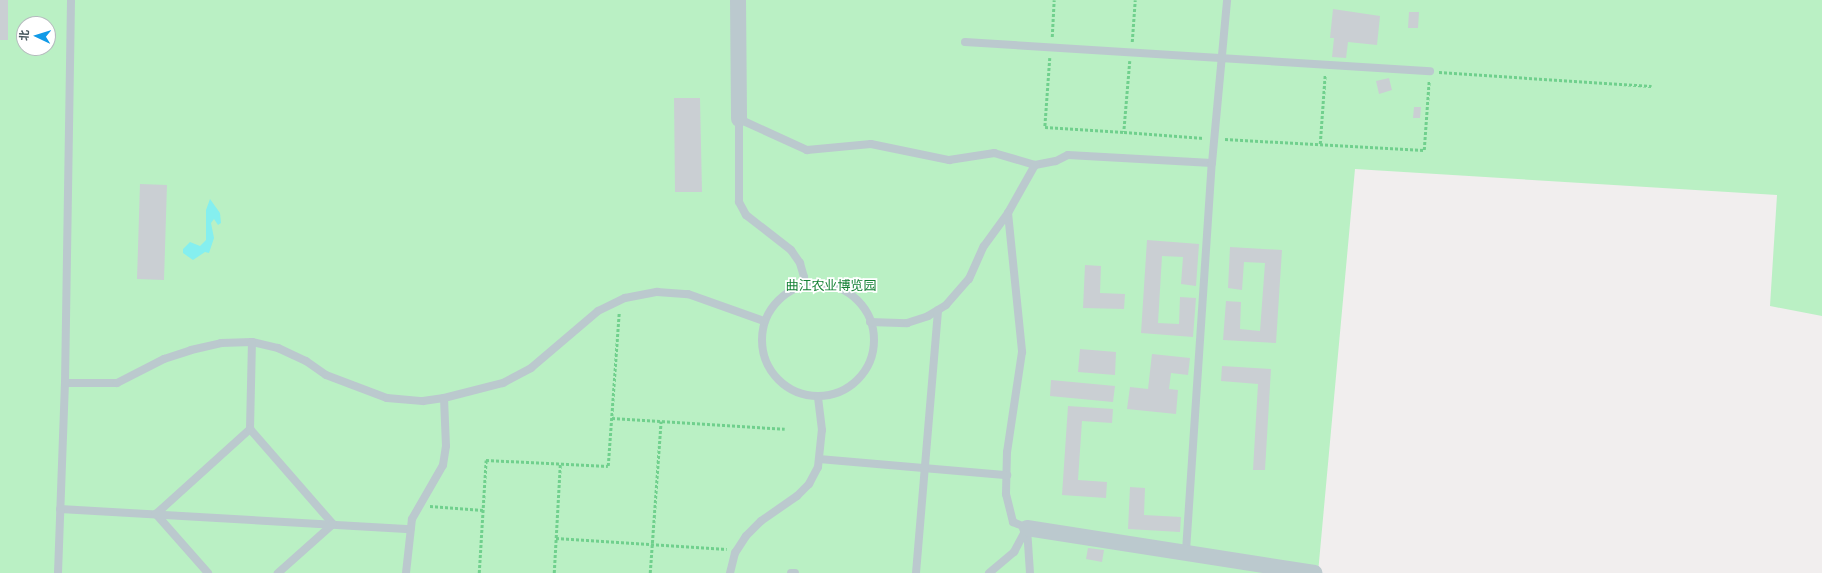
<!DOCTYPE html>
<meta charset="utf-8">
<style>
body{margin:0}
#map{position:relative;width:1822px;height:573px;overflow:hidden;background:#f1eeee;font-family:"Fira Sans","Noto Sans SC",sans-serif}
div>[style]{position:absolute}
[style*='--x']{left:calc(var(--x)*1px);top:calc(var(--y)*1px);width:calc(var(--w)*1px);rotate:calc(var(--a)*1deg)}
.green>*{inset:0;background:#baf0c4}
.water>*{inset:0;background:#85efef}
.building>*{inset:0;background:#cacfd3}
.path>*{height:2.5px;margin-top:-1.25px;transform-origin:0;background:repeating-linear-gradient(90deg,#70d08d 0 3px,transparent 0 5px)}
.lane>*{height:8px;margin:-4px;padding:0 4px;transform-origin:4px;border-radius:4px;background:#bbc9ce}
.lane>.ring{margin:-4px;padding:0;box-sizing:content-box;background:none;border:8px solid #bbc9ce;border-radius:50%}
.street>*{height:16px;margin:-8px;padding:0 8px;transform-origin:8px;border-radius:8px;background:#bbc9ce}
span{translate:-50% -50%;white-space:nowrap;text-align:center;line-height:1.15;-webkit-text-stroke:3.5px #fff;paint-order:stroke}
.park-label{font-size:13px;color:#138033}
.north{position:absolute;left:16px;top:16px;width:40px;height:40px;box-sizing:border-box;background:#fff;border:1px solid #b5bbbe;border-radius:50%;rotate:274deg;font-size:11px;font-weight:700;line-height:16px;text-align:center;color:#45565c}
.north::after{content:'';display:block;margin:auto;width:14px;height:18px;background:#119ae7;clip-path:polygon(50% 0,100% 100%,50% 72%,0 100%)}
</style>
<div id="map">
<div class="green">
<div style="clip-path:polygon(evenodd,0 0,1822px 0,1822px 316px,1770px 306px,1777px 195px,1355px 169px,1318px 573px,0 573px,0 0,24px 24px,48px 24px,48px 48px,24px 48px,24px 24px)"></div>
</div>
<div class="water">
<div style="clip-path:polygon(210px 199px,220px 213px,221px 223px,218px 225px,214px 219px,211px 223px,214px 238px,209px 253px,205px 252px,193px 260px,183px 253px,183px 249px,190px 242px,200px 246px,206px 240px,206px 210px)"></div>
</div>
<div class="building">
<div style="clip-path:polygon(0 0,8px 0,8px 40px,0 40px)"></div>
<div style="clip-path:polygon(1333px 9px,1380px 16px,1377px 45px,1348px 42px,1346px 58px,1332px 57px,1334px 38px,1330px 38px)"></div>
<div style="clip-path:polygon(1409px 12px,1419px 12px,1418px 28px,1408px 28px)"></div>
<div style="clip-path:polygon(1389px 78px,1392px 90px,1379px 94px,1376px 81px)"></div>
<div style="clip-path:polygon(674px 98px,700px 98px,702px 192px,675px 192px)"></div>
<div style="clip-path:polygon(1414px 107px,1421px 107px,1420px 118px,1413px 118px)"></div>
<div style="clip-path:polygon(140px 184px,167px 185px,164px 280px,137px 279px)"></div>
<div style="clip-path:polygon(1147px 240px,1199px 244px,1196px 286px,1181px 284px,1183px 257px,1162px 256px,1158px 323px,1179px 324px,1180px 297px,1196px 298px,1193px 337px,1141px 333px)"></div>
<div style="clip-path:polygon(1230px 247px,1282px 250px,1276px 343px,1223px 340px,1226px 301px,1241px 302px,1240px 329px,1260px 331px,1265px 263px,1244px 262px,1242px 290px,1228px 288px)"></div>
<div style="clip-path:polygon(1085px 265px,1101px 266px,1100px 293px,1125px 294px,1124px 309px,1083px 308px)"></div>
<div style="clip-path:polygon(1080px 349px,1116px 352px,1115px 375px,1078px 372px)"></div>
<div style="clip-path:polygon(1152px 354px,1190px 358px,1188px 375px,1171px 373px,1169px 389px,1178px 390px,1176px 414px,1127px 409px,1130px 387px,1148px 389px)"></div>
<div style="clip-path:polygon(1222px 366px,1271px 369px,1265px 470px,1253px 470px,1258px 384px,1221px 381px)"></div>
<div style="clip-path:polygon(1051px 380px,1115px 386px,1113px 402px,1050px 396px)"></div>
<div style="clip-path:polygon(1068px 406px,1113px 409px,1112px 423px,1082px 421px,1078px 480px,1107px 482px,1106px 498px,1062px 495px)"></div>
<div style="clip-path:polygon(1130px 487px,1145px 488px,1144px 515px,1181px 517px,1180px 532px,1128px 529px)"></div>
<div style="clip-path:polygon(1088px 548px,1104px 550px,1102px 562px,1086px 559px)"></div>
</div>
<div class="path">
<div style="--x:1052;--y:37;--w:37;--a:-87"></div>
<div style="--x:1132;--y:42;--w:42;--a:-85.9"></div>
<div style="--x:1050;--y:58;--w:69;--a:94.1"></div>
<div style="--x:1045;--y:127;--w:79;--a:3.6"></div>
<div style="--x:1130;--y:61;--w:71;--a:94.8"></div>
<div style="--x:1124;--y:132;--w:80;--a:4.3"></div>
<div style="--x:1439;--y:72;--w:213;--a:3.8"></div>
<div style="--x:1225;--y:139;--w:199;--a:3.2"></div>
<div style="--x:1424;--y:150;--w:69;--a:-85.9"></div>
<div style="--x:1320;--y:144;--w:69;--a:-85.9"></div>
<div style="--x:612;--y:418;--w:173;--a:3.6"></div>
<div style="--x:430;--y:506;--w:53;--a:4.3"></div>
<div style="--x:556;--y:538;--w:171;--a:3.7"></div>
<div style="--x:479;--y:573;--w:113;--a:-86.5"></div>
<div style="--x:486;--y:460;--w:122;--a:2.8"></div>
<div style="--x:608;--y:466;--w:153;--a:-85.9"></div>
<div style="--x:554;--y:573;--w:109;--a:-86.8"></div>
<div style="--x:650;--y:573;--w:152;--a:-85.9"></div>
</div>
<div class="lane">
<div style="--x:965;--y:42;--w:466;--a:3.6"></div>
<div style="--x:1035;--y:165;--w:21;--a:-11"></div>
<div style="--x:1056;--y:161;--w:13;--a:-27"></div>
<div style="--x:1068;--y:155;--w:144;--a:3.2"></div>
<div class="ring" style="left:762px;top:284px;width:104px;height:104px"></div>
<div style="--x:802;--y:286;--w:9;--a:-77"></div>
<div style="--x:804;--y:277;--w:15;--a:-106"></div>
<div style="--x:800;--y:263;--w:16;--a:-125"></div>
<div style="--x:791;--y:250;--w:57;--a:-142.1"></div>
<div style="--x:746;--y:215;--w:15;--a:-118"></div>
<div style="--x:739;--y:202;--w:83;--a:-90"></div>
<div style="--x:739;--y:119;--w:75;--a:24.5"></div>
<div style="--x:807;--y:150;--w:64;--a:-5.4"></div>
<div style="--x:871;--y:144;--w:80;--a:11.6"></div>
<div style="--x:949;--y:160;--w:46;--a:-8.8"></div>
<div style="--x:994;--y:153;--w:43;--a:16.3"></div>
<div style="--x:1035;--y:165;--w:55;--a:119.4"></div>
<div style="--x:1008;--y:213;--w:140;--a:84.2"></div>
<div style="--x:1022;--y:352;--w:101;--a:98.5"></div>
<div style="--x:1007;--y:452;--w:42;--a:91.4"></div>
<div style="--x:1006;--y:494;--w:29;--a:76"></div>
<div style="--x:1013;--y:522;--w:15;--a:23"></div>
<div style="--x:1027;--y:528;--w:45;--a:86.2"></div>
<div style="--x:870;--y:322;--w:37;--a:2"></div>
<div style="--x:907;--y:323;--w:22;--a:-18"></div>
<div style="--x:928;--y:316;--w:21;--a:-31"></div>
<div style="--x:946;--y:305;--w:35;--a:-49"></div>
<div style="--x:969;--y:279;--w:36;--a:-66"></div>
<div style="--x:984;--y:246;--w:41;--a:-54"></div>
<div style="--x:65;--y:383;--w:52;--a:0"></div>
<div style="--x:117;--y:383;--w:53;--a:-27.1"></div>
<div style="--x:164;--y:359;--w:28;--a:-18"></div>
<div style="--x:191;--y:350;--w:31;--a:-13"></div>
<div style="--x:221;--y:343;--w:31;--a:-2"></div>
<div style="--x:252;--y:342;--w:27;--a:13"></div>
<div style="--x:278;--y:348;--w:31;--a:25"></div>
<div style="--x:306;--y:361;--w:24;--a:35"></div>
<div style="--x:326;--y:375;--w:65;--a:20.7"></div>
<div style="--x:387;--y:398;--w:36;--a:5"></div>
<div style="--x:423;--y:401;--w:21;--a:-8"></div>
<div style="--x:250;--y:429;--w:87;--a:-88.7"></div>
<div style="--x:819;--y:459;--w:189;--a:4.9"></div>
<div style="--x:60;--y:509;--w:351;--a:3.3"></div>
<div style="--x:1186;--y:551;--w:389;--a:-86.2"></div>
<div style="--x:1212;--y:163;--w:164;--a:-84.7"></div>
<div style="--x:58;--y:573;--w:190;--a:-87.9"></div>
<div style="--x:65;--y:383;--w:383;--a:-89.1"></div>
<div style="--x:208;--y:573;--w:79;--a:-131.4"></div>
<div style="--x:156;--y:514;--w:127;--a:-42.1"></div>
<div style="--x:250;--y:429;--w:126;--a:48.9"></div>
<div style="--x:333;--y:524;--w:74;--a:138.3"></div>
<div style="--x:406;--y:573;--w:54;--a:-83.7"></div>
<div style="--x:412;--y:519;--w:62;--a:-60.1"></div>
<div style="--x:443;--y:465;--w:19;--a:-81"></div>
<div style="--x:446;--y:446;--w:48;--a:-92.4"></div>
<div style="--x:444;--y:398;--w:61;--a:-14.3"></div>
<div style="--x:503;--y:383;--w:32;--a:-28"></div>
<div style="--x:531;--y:368;--w:88;--a:-40.4"></div>
<div style="--x:598;--y:311;--w:30;--a:-26"></div>
<div style="--x:625;--y:298;--w:33;--a:-11"></div>
<div style="--x:657;--y:292;--w:31;--a:4"></div>
<div style="--x:688;--y:294;--w:81;--a:19.6"></div>
<div style="--x:730;--y:573;--w:21;--a:-76"></div>
<div style="--x:735;--y:553;--w:20;--a:-57"></div>
<div style="--x:746;--y:536;--w:21;--a:-45"></div>
<div style="--x:761;--y:521;--w:44;--a:-34.8"></div>
<div style="--x:797;--y:496;--w:17;--a:-45"></div>
<div style="--x:809;--y:484;--w:19;--a:-62"></div>
<div style="--x:818;--y:467;--w:37;--a:-84"></div>
<div style="--x:822;--y:430;--w:33;--a:-97"></div>
<div style="--x:791;--y:573;--w:4;--a:0"></div>
<div style="--x:916;--y:573;--w:264;--a:-85.2"></div>
<div style="--x:989;--y:573;--w:33;--a:-40"></div>
<div style="--x:1014;--y:552;--w:27;--a:-62"></div>
</div>
<div class="street">
<div style="--x:738;--y:0;--w:119;--a:89.5"></div>
<div style="--x:1027;--y:528;--w:291;--a:8.9"></div>
</div>
<div class="park-label">
<span style="left:831px;top:286px">曲江农业博览园</span>
</div>
<div class="north">北</div>
</div>
